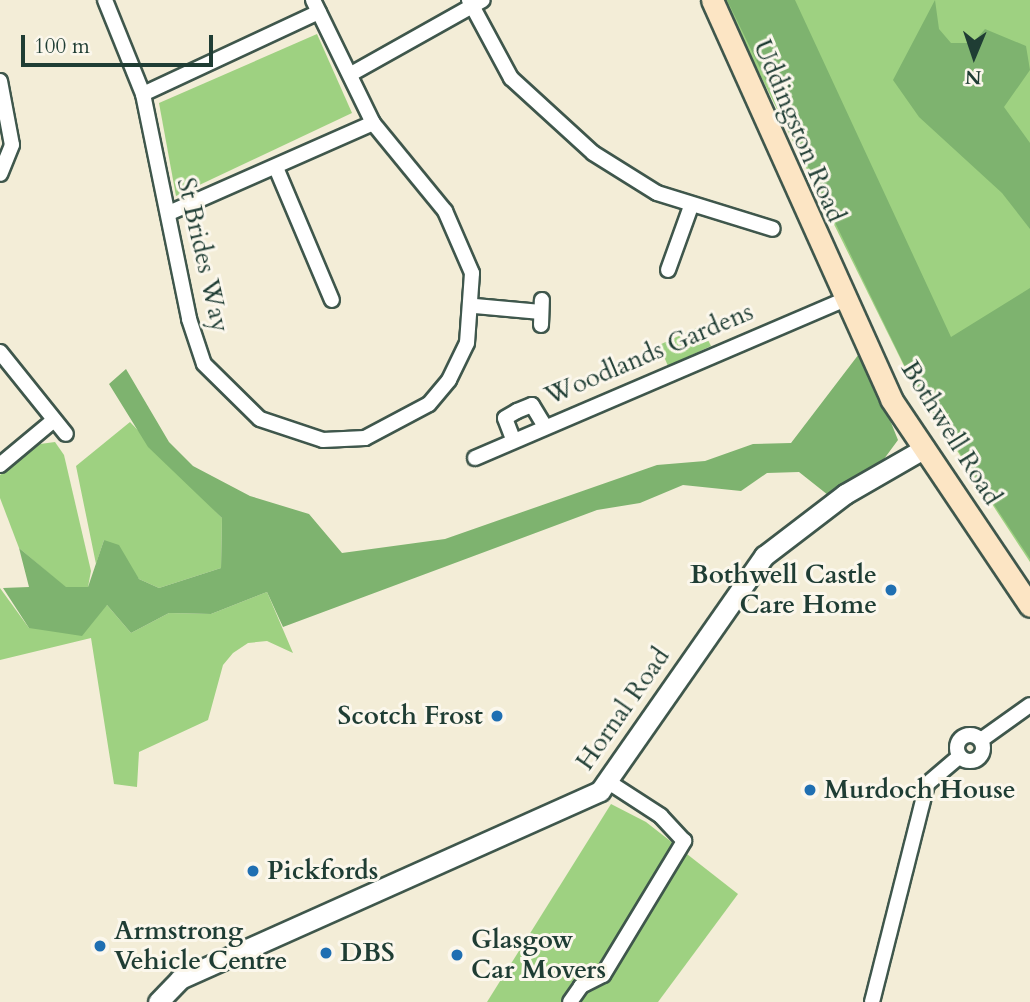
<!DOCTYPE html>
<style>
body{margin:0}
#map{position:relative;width:1030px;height:1002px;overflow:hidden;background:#f3edd7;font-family:Cardo,serif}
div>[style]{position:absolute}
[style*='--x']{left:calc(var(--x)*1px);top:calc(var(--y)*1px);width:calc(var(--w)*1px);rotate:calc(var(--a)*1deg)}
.green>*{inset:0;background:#9ed181}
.forest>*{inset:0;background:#7eb36f}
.roads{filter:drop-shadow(2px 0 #3f574c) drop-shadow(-2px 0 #3f574c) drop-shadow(0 2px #3f574c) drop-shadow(0 -2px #3f574c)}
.minor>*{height:14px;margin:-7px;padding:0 7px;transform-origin:7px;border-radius:7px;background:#fff}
.minor>.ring{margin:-7px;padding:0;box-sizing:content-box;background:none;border:14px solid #fff;border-radius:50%}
.tertiary>*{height:19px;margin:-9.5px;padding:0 9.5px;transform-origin:9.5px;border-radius:9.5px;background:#fff}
.secondary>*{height:21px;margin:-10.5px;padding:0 10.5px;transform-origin:10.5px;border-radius:10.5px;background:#fce5c4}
.dots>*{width:19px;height:19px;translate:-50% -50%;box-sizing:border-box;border:4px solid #fbf7ec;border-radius:50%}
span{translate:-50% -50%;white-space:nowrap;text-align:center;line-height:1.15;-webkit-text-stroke:6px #fbf7ec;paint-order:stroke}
.street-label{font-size:26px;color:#1f3d34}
.poi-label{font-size:26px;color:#1f3d34;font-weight:700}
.right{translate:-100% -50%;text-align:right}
.left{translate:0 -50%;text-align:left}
.north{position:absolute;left:939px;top:21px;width:70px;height:70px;-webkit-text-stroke:5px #fbf7ec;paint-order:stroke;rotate:182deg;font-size:19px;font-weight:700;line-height:28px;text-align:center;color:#1f3d34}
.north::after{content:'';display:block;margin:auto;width:24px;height:32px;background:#1f3d34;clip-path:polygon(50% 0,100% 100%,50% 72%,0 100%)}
.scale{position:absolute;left:21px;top:35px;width:192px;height:32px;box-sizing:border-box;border:4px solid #1f3d34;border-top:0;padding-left:9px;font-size:21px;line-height:24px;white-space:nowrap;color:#1f3d34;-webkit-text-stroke:5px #fbf7ec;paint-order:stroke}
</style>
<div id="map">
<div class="green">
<div style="clip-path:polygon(723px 0,1030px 0,1030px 562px,912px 382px)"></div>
<div style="clip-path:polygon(317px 34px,352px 113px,176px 196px,159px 103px)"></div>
<div style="clip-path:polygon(701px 326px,711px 346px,668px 366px,659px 345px)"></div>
<div style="clip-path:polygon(130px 422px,222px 518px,221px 568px,159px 588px,139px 579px,104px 540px,96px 564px,76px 466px)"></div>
<div style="clip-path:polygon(55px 442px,64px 455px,91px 571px,88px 587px,66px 588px,19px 548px,0 498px,0 475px,40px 444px)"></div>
<div style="clip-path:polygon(0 588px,29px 628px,107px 605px,131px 633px,169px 613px,211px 614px,267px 592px,293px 653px,267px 641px,248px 643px,233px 653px,223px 665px,208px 720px,139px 752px,137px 787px,114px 784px,91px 638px,0 660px)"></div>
<div style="clip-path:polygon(611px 804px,646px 822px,738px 894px,658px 1002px,487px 1002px)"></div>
</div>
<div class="forest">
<div style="clip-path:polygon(727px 0,795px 0,951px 337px,1030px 288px,1030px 559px,912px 381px)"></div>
<div style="clip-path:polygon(935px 0,939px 29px,951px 43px,973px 43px,985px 29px,1026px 46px,1030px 70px,1004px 107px,1030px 143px,1030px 229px,1002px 193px,919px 117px,893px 80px)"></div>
<div style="clip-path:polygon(862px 350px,898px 440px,884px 459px,828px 495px,799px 472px,767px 473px,741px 491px,683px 485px,640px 503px,597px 510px,283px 627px,267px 592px,211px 614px,169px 613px,131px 633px,107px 605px,82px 636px,29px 628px,3px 588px,29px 587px,19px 548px,66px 587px,88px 587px,104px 540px,119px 545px,139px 579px,159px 588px,221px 568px,222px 518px,148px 447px,109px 384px,126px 369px,169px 442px,193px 466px,250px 496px,309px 514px,342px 553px,445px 539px,657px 465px,705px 461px,753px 444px,791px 443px)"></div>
</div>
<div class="roads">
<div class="minor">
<div style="--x:105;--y:0;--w:101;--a:68"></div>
<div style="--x:143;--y:94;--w:230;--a:78.4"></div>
<div style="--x:189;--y:319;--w:47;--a:71.6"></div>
<div style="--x:204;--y:364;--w:78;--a:44.5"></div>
<div style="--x:260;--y:419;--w:66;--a:18.4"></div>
<div style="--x:323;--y:440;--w:42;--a:-2.7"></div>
<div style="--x:365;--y:438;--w:72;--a:-28"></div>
<div style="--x:429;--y:404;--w:31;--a:-50"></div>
<div style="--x:449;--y:380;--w:41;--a:-64.1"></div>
<div style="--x:467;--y:343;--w:70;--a:-85.9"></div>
<div style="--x:472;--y:273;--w:68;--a:-113.5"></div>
<div style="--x:445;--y:211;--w:114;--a:-129.3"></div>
<div style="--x:373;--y:123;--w:137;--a:-116"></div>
<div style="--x:469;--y:0;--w:89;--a:61.7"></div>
<div style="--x:511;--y:78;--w:111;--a:42.4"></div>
<div style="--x:593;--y:153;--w:75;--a:32"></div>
<div style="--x:657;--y:193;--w:121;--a:17.2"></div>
<div style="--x:351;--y:74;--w:151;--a:-29.3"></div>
<div style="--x:0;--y:81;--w:65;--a:79.4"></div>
<div style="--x:12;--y:145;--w:31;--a:112"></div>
<div style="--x:143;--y:94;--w:194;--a:-25"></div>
<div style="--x:277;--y:170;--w:141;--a:67.1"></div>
<div style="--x:169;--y:213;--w:223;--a:-23.8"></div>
<div style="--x:668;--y:270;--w:68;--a:-70.2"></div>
<div style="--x:475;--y:306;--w:66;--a:5.2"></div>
<div style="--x:541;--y:325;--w:25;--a:-88"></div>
<div style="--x:0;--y:352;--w:105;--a:51.2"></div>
<div style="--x:513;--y:439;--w:22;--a:-111"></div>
<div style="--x:505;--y:418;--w:14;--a:-30"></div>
<div style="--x:517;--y:411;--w:16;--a:-22"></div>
<div style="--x:532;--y:405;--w:23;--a:59"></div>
<div style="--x:475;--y:458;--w:400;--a:-23.2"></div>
<div style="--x:0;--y:465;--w:70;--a:-39.8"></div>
<div class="ring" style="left:957px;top:735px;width:12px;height:12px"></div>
<div style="--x:981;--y:740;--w:60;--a:-35.5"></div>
<div style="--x:570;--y:1002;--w:19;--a:-55"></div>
<div style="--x:581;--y:986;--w:25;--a:-27"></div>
<div style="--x:603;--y:975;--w:157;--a:-58.8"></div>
<div style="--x:684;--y:841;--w:34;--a:-133"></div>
<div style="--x:661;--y:816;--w:64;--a:-147.1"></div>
<div style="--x:872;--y:1002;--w:225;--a:-75.8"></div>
<div style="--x:927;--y:784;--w:43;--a:-40.3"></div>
</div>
<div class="tertiary">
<div style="--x:158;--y:1002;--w:32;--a:-46"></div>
<div style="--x:180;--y:979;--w:460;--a:-24.1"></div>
<div style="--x:600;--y:791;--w:287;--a:-55.1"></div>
<div style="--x:764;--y:556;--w:102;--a:-37.4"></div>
<div style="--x:845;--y:494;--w:92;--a:-29.9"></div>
</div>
<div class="secondary">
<div style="--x:712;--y:0;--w:437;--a:65.8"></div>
<div style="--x:891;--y:399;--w:249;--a:56.1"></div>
</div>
</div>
<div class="dots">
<div style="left:891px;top:590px;background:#1f6fb2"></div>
<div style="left:497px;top:716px;background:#1f6fb2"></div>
<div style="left:810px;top:790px;background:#1f6fb2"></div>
<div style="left:253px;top:871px;background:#1f6fb2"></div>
<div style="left:100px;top:946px;background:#1f6fb2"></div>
<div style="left:326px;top:953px;background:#1f6fb2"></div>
<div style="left:457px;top:955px;background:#1f6fb2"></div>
</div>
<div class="street-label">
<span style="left:799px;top:131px;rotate:67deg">Uddingston Road</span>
<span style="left:203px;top:255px;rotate:77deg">St Brides Way</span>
<span style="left:649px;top:354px;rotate:-23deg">Woodlands Gardens</span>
<span style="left:951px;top:433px;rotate:58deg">Bothwell Road</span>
<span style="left:623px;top:709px;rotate:-55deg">Hornal Road</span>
</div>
<div class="poi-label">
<span class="right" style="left:877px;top:590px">Bothwell Castle<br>Care Home</span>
<span class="right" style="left:483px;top:716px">Scotch Frost</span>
<span class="left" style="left:824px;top:790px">Murdoch House</span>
<span class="left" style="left:267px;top:871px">Pickfords</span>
<span class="left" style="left:114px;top:946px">Armstrong<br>Vehicle Centre</span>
<span class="left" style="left:471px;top:955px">Glasgow<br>Car Movers</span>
<span class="left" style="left:340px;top:953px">DBS</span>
</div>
<div class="north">N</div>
<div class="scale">100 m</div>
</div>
